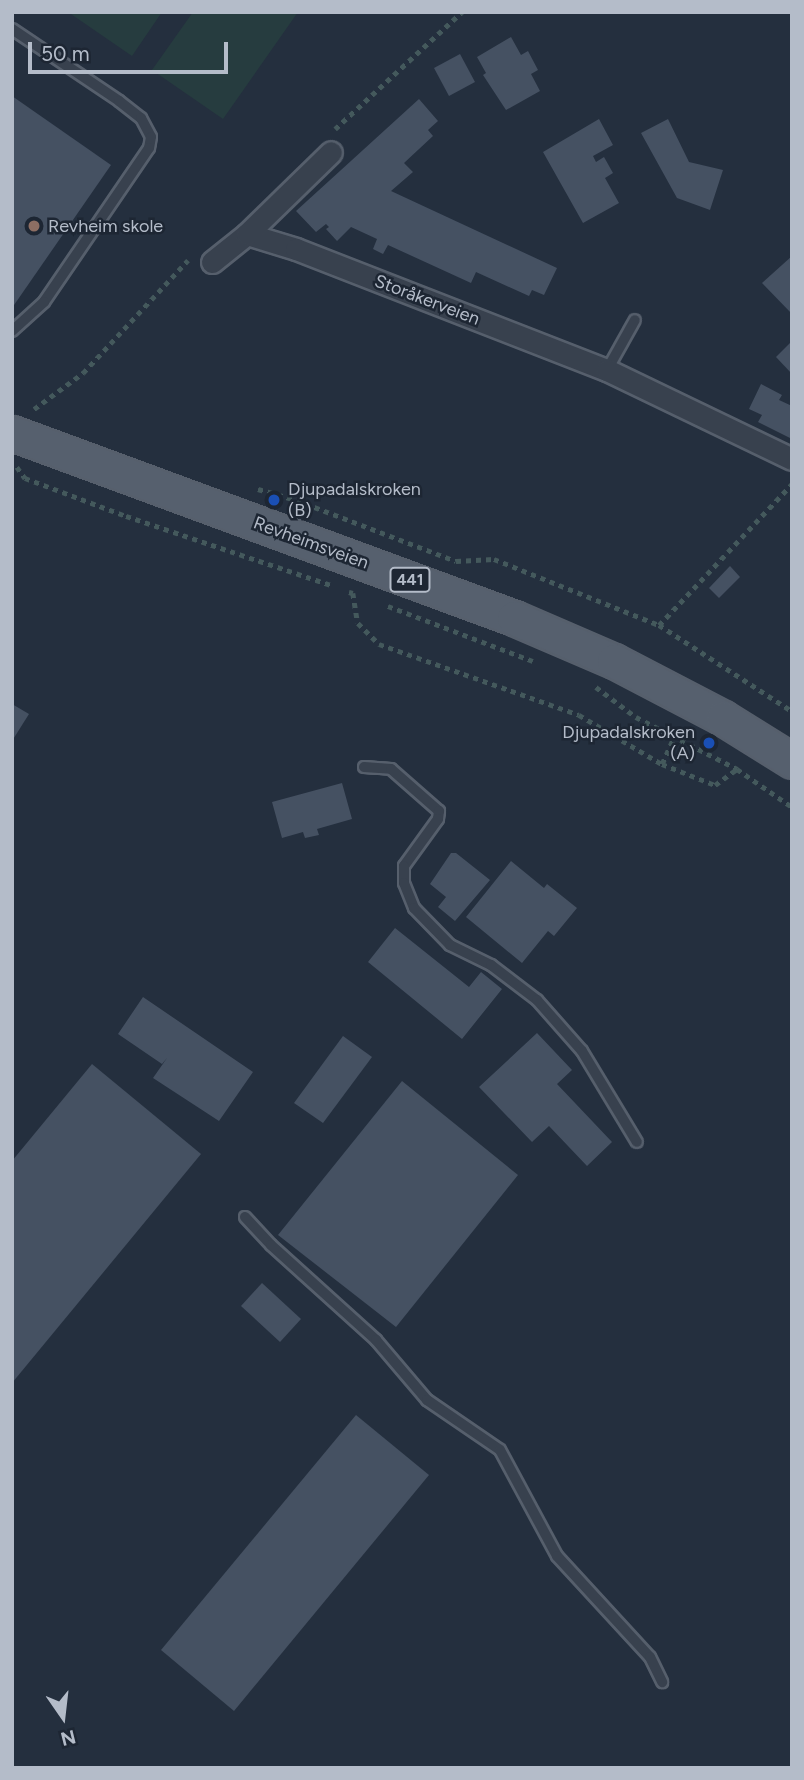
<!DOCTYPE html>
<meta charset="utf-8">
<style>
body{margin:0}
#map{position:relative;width:804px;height:1780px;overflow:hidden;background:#242f3e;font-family:Figtree,sans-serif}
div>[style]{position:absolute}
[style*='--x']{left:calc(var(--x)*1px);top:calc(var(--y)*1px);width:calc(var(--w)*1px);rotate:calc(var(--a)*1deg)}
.green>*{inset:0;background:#263c3f}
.building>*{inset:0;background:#455162}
.path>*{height:4.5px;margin-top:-2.25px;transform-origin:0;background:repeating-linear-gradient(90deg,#44595c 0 5px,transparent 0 10px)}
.roads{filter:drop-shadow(2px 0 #565f6c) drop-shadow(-2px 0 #565f6c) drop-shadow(0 2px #565f6c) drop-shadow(0 -2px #565f6c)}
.lane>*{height:10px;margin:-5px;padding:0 5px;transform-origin:5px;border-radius:5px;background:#38414e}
.street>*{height:21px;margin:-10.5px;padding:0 10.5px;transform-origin:10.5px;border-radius:10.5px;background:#38414e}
.primary>*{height:33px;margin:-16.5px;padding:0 16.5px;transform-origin:16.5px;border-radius:16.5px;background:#56606e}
.dots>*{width:19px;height:19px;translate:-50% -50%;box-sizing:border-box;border:4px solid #1d2633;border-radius:50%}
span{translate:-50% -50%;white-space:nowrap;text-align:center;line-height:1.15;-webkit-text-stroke:5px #1d2633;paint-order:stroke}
.shield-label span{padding:2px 5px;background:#1d2633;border:2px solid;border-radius:5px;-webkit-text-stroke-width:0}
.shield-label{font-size:16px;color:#b4bcc9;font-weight:700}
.poi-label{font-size:18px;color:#b4bcc9}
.left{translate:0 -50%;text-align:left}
.right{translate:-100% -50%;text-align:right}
.street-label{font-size:18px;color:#b4bcc9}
.frame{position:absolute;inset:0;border:14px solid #b4bcc9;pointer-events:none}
.north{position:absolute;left:28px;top:1682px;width:70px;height:70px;-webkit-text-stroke:5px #1d2633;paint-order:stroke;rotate:166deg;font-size:19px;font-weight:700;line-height:28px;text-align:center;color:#b4bcc9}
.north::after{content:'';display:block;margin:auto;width:24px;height:32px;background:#b4bcc9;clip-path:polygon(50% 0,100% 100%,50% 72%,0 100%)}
.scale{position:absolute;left:28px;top:42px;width:200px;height:32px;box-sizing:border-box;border:4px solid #b4bcc9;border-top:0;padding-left:9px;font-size:21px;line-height:24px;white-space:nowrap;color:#b4bcc9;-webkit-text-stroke:5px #1d2633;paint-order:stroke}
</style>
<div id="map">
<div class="green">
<div style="clip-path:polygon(68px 12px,162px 12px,132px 56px)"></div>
<div style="clip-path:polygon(193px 12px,298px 12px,223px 119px,152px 70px)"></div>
</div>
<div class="building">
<div style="clip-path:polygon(511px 37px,521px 55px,528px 51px,538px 70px,531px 74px,540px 91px,506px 110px,483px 75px,486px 73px,477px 57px)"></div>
<div style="clip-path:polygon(460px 54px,475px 82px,449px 96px,434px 68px)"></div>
<div style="clip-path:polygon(12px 96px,111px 165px,12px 308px)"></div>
<div style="clip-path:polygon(419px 99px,438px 121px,428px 130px,433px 136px,404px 163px,413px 172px,391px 191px,557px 268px,544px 295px,532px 290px,529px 296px,476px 272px,471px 283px,388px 245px,383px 254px,373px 249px,377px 239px,351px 227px,337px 241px,326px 229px,329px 227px,326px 224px,316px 232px,296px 211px)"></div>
<div style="clip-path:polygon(599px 119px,613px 145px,593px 156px,596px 162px,604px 157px,613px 173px,605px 178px,619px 203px,583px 223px,543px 152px)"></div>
<div style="clip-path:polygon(668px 119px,689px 162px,723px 170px,710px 210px,677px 198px,641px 133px)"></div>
<div style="clip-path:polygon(792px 256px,792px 314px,762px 283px)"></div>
<div style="clip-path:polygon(792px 341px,792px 374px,776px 357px)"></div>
<div style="clip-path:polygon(761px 384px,782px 395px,779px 400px,792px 406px,792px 439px,758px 422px,762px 415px,749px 409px)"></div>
<div style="clip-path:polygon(730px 566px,740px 577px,719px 598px,709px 588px)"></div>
<div style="clip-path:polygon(12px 704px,29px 714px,12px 741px)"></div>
<div style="clip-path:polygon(342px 783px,352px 819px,317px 829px,319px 835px,305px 838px,303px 832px,282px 838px,272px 802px)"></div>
<div style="clip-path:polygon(451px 853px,456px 853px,490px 880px,455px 921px,438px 907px,446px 897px,430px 884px)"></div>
<div style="clip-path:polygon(511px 861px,544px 888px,547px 884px,577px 908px,554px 936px,548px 931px,522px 963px,466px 917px)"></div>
<div style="clip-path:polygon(395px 928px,469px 987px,481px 972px,502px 989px,462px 1039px,368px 962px)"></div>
<div style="clip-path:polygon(143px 997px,253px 1072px,219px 1121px,153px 1078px,167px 1058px,162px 1064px,118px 1034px)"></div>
<div style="clip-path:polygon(537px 1033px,572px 1070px,557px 1084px,612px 1142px,587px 1166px,549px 1126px,532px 1142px,479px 1087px)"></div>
<div style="clip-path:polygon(343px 1036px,372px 1057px,323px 1123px,294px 1103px)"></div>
<div style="clip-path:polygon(92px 1064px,201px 1154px,12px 1383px,12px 1161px)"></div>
<div style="clip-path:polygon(402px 1081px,518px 1175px,396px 1327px,278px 1235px)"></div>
<div style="clip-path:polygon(262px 1283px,301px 1319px,280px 1342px,241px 1306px)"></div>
<div style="clip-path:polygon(356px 1415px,429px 1475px,234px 1711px,161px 1650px)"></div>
</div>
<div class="path">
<div style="--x:335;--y:129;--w:173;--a:-42.7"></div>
<div style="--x:34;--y:409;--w:61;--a:-36.3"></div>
<div style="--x:83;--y:373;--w:154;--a:-47.1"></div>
<div style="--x:17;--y:467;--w:14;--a:54"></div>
<div style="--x:25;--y:478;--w:108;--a:20.6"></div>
<div style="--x:126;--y:516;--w:219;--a:18.6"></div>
<div style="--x:258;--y:489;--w:40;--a:16"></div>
<div style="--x:296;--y:500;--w:171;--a:20.9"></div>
<div style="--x:456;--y:561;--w:38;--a:-3"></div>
<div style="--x:494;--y:559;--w:178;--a:21.8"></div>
<div style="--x:659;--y:625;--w:158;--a:32.9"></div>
<div style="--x:349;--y:592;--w:4;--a:14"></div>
<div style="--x:353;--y:593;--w:30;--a:81"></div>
<div style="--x:358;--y:623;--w:30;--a:45"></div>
<div style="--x:379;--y:644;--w:212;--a:19.5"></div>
<div style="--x:579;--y:715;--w:96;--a:30.6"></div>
<div style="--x:662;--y:764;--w:57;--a:21.6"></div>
<div style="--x:715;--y:785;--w:27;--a:-36"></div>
<div style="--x:737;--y:769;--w:67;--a:34.6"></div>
<div style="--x:388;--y:606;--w:155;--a:20.8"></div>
<div style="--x:659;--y:625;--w:194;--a:-46.7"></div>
<div style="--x:596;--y:687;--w:50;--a:36.9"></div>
<div style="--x:636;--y:717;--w:114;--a:27.2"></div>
<div style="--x:662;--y:764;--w:32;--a:-66"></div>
</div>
<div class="roads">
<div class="lane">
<div style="--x:12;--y:29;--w:129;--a:33.9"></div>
<div style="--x:119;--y:101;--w:28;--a:38"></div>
<div style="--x:141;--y:118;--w:21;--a:62"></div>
<div style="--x:151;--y:137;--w:11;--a:100"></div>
<div style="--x:149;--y:148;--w:186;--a:124.3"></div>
<div style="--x:44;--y:302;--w:43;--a:137.8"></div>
<div style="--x:607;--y:370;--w:57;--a:-60.8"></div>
<div style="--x:364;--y:767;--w:27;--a:4"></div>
<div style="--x:391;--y:769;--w:64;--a:41.2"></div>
<div style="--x:439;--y:811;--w:8;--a:97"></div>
<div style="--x:438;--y:819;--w:58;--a:125.9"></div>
<div style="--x:404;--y:866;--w:17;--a:90"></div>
<div style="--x:404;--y:883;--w:27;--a:68"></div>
<div style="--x:414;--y:908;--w:52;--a:45.8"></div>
<div style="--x:450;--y:945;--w:46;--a:26"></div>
<div style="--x:491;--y:965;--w:58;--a:37.3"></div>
<div style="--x:537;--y:1000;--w:68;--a:48.6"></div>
<div style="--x:582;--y:1051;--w:106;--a:58.9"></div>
<div style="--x:245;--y:1217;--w:38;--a:47"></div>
<div style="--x:271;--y:1245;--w:142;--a:42.1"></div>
<div style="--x:376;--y:1340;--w:79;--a:49.6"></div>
<div style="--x:427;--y:1400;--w:88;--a:34.4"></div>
<div style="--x:500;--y:1450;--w:120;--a:61.7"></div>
<div style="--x:557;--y:1556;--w:137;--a:47.4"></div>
<div style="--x:650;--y:1657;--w:28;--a:64"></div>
</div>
<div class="street">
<div style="--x:247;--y:234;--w:51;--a:17"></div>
<div style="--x:296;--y:249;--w:334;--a:21.3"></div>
<div style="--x:607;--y:370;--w:205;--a:25.7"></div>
<div style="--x:212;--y:262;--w:45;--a:-38.7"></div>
<div style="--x:247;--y:234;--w:117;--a:-44.3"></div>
</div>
<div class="primary">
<div style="--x:12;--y:433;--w:535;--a:20.23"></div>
<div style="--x:514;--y:618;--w:109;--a:23.3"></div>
<div style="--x:614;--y:661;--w:123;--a:27.6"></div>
<div style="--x:723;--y:718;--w:81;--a:31.9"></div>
</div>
</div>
<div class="dots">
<div style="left:34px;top:226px;background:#8d6e63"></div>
<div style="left:274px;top:500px;background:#1a4fb4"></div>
<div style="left:709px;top:743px;background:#1a4fb4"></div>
</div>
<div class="shield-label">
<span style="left:410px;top:580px">441</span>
</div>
<div class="poi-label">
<span class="left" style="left:48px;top:226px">Revheim skole</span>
<span class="left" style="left:288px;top:500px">Djupadalskroken<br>(B)</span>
<span class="right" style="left:695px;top:743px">Djupadalskroken<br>(A)</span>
</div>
<div class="street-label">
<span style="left:427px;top:300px;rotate:21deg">Storåkerveien</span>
<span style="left:311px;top:543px;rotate:20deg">Revheimsveien</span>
</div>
<div class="frame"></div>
<div class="north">N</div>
<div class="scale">50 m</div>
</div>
